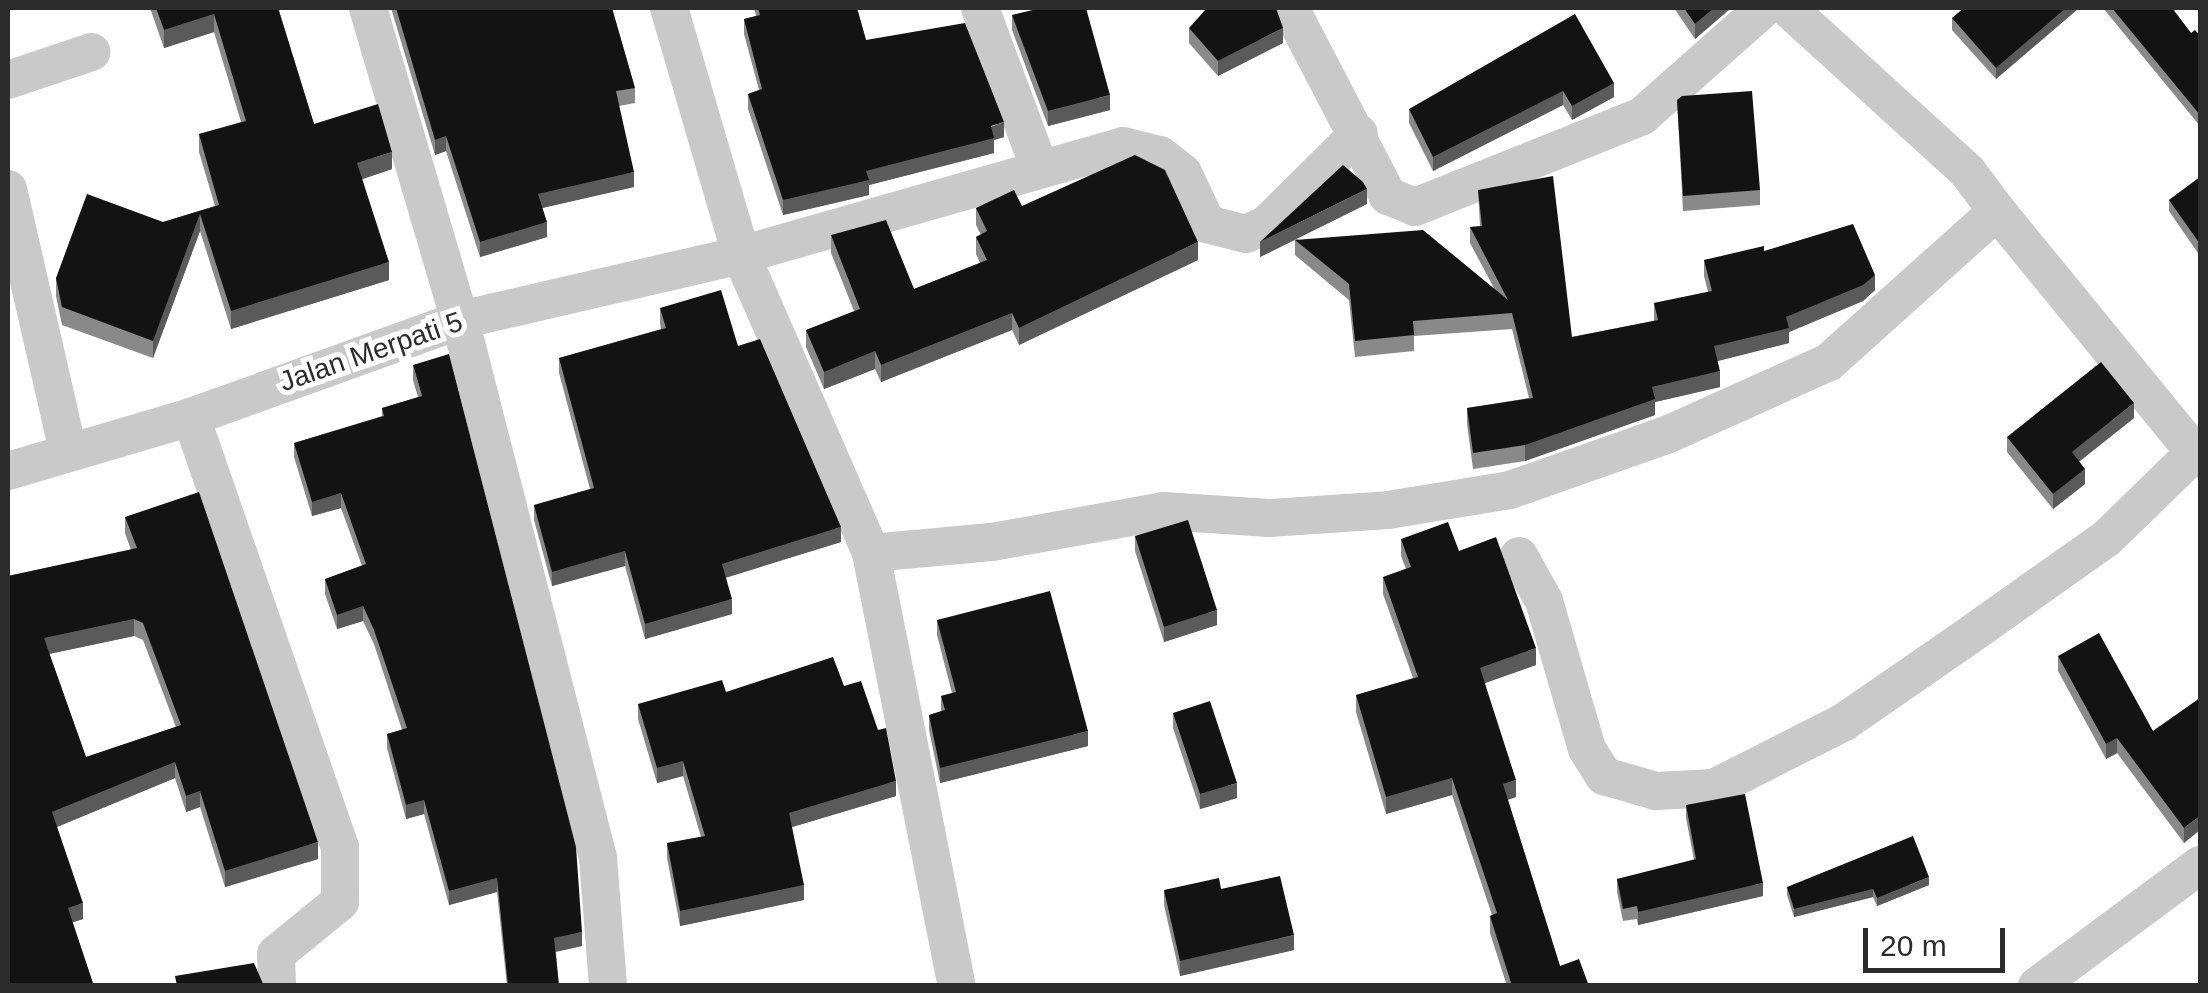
<!DOCTYPE html>
<style>
body{margin:0}
#map{position:relative;width:2208px;height:993px;overflow:hidden;background:#fff;font-family:Helvetica,sans-serif}
div>[style]{position:absolute}
[style*='--x']{left:calc(var(--x)*1px);top:calc(var(--y)*1px);width:calc(var(--w)*1px);rotate:calc(var(--a)*1deg)}
.street>*{height:38px;margin:-19px;padding:0 19px;transform-origin:19px;border-radius:19px;background:#c9c9c9}
.wall>*{inset:0;background:#898989}
.shaded-wall>*{inset:0;background:#5a5a5a}
.building>*{inset:0;background:#131313}
span{translate:-50% -50%;white-space:nowrap;text-align:center;line-height:1.15;-webkit-text-stroke:10px #fff;paint-order:stroke}
.street-label{font-size:28px;color:#2c2c2c}
.frame{position:absolute;inset:0;border:10px solid #2c2c2c;pointer-events:none}
.scale{position:absolute;left:1863px;top:928px;width:142px;height:45px;box-sizing:border-box;border:5px solid #2c2c2c;border-top:0;padding-left:12px;font-size:30px;line-height:35px;white-space:nowrap;color:#2c2c2c;-webkit-text-stroke:8px #fff;paint-order:stroke}
</style>
<div id="map">
<div class="street">
<div style="--x:368;--y:8;--w:325;--a:73.6"></div>
<div style="--x:460;--y:320;--w:555;--a:75.61"></div>
<div style="--x:598;--y:858;--w:128;--a:85.5"></div>
<div style="--x:669;--y:8;--w:257;--a:73.7"></div>
<div style="--x:741;--y:255;--w:325;--a:66.4"></div>
<div style="--x:871;--y:553;--w:441;--a:78.8"></div>
<div style="--x:980;--y:8;--w:172;--a:69.6"></div>
<div style="--x:1290;--y:8;--w:212;--a:62.5"></div>
<div style="--x:1388;--y:196;--w:29;--a:22"></div>
<div style="--x:1415;--y:207;--w:245;--a:-21.8"></div>
<div style="--x:1642;--y:116;--w:163;--a:-41.5"></div>
<div style="--x:8;--y:80;--w:88;--a:-18.6"></div>
<div style="--x:8;--y:189;--w:270;--a:77.1"></div>
<div style="--x:1997;--y:211;--w:320;--a:50.7"></div>
<div style="--x:191;--y:417;--w:455;--a:70.9"></div>
<div style="--x:340;--y:847;--w:55;--a:90"></div>
<div style="--x:340;--y:902;--w:82;--a:140.9"></div>
<div style="--x:276;--y:954;--w:32;--a:88"></div>
<div style="--x:8;--y:471;--w:191;--a:-16.4"></div>
<div style="--x:191;--y:417;--w:286;--a:-19.8"></div>
<div style="--x:460;--y:320;--w:288;--a:-13"></div>
<div style="--x:741;--y:255;--w:397;--a:-15.9"></div>
<div style="--x:1123;--y:146;--w:38;--a:14"></div>
<div style="--x:1160;--y:155;--w:29;--a:38"></div>
<div style="--x:1183;--y:173;--w:56;--a:64.8"></div>
<div style="--x:1207;--y:224;--w:40;--a:14.4"></div>
<div style="--x:1246;--y:234;--w:23;--a:-25"></div>
<div style="--x:1267;--y:224;--w:129;--a:-44.7"></div>
<div style="--x:871;--y:553;--w:121;--a:-5.2"></div>
<div style="--x:992;--y:542;--w:175;--a:-10.2"></div>
<div style="--x:1164;--y:511;--w:105;--a:3.8"></div>
<div style="--x:1269;--y:518;--w:119;--a:-3.8"></div>
<div style="--x:1388;--y:510;--w:124;--a:-9.3"></div>
<div style="--x:1510;--y:490;--w:169;--a:-19.4"></div>
<div style="--x:1669;--y:434;--w:175;--a:-24.2"></div>
<div style="--x:1829;--y:362;--w:226;--a:-41.9"></div>
<div style="--x:1997;--y:211;--w:50;--a:-126.9"></div>
<div style="--x:1967;--y:171;--w:242;--a:-137.7"></div>
<div style="--x:1519;--y:556;--w:51;--a:60.9"></div>
<div style="--x:1544;--y:601;--w:154;--a:73.8"></div>
<div style="--x:1587;--y:749;--w:32;--a:58"></div>
<div style="--x:1604;--y:776;--w:54;--a:16.1"></div>
<div style="--x:1656;--y:791;--w:58;--a:-3"></div>
<div style="--x:1714;--y:788;--w:146;--a:-26.9"></div>
<div style="--x:1844;--y:722;--w:141;--a:-34.6"></div>
<div style="--x:1960;--y:642;--w:180;--a:-35.3"></div>
<div style="--x:2107;--y:538;--w:123;--a:-44.3"></div>
<div style="--x:2037;--y:986;--w:203;--a:-36.6"></div>
</div>
<div class="wall">
<div style="clip-path:polygon(150px 8px,286px 8px,279px 10px,314px 124px,392px 169px,362px 179px,389px 280px,231px 329px,200px 231px,153px 358px,62px 325px,56px 296px,56px 278px,163px 222px,215px 206px,199px 152px,199px 134px,241px 122px,214px 32px,164px 48px)"></div>
<div style="clip-path:polygon(391px 8px,612px 8px,635px 88px,635px 103px,619px 106px,634px 187px,542px 208px,547px 237px,480px 257px,446px 151px,435px 155px)"></div>
<div style="clip-path:polygon(754px 8px,857px 8px,866px 40px,1004px 137px,994px 140px,994px 153px,869px 185px,869px 195px,783px 215px,748px 109px,748px 94px,759px 90px,744px 34px,744px 19px,756px 16px)"></div>
<div style="clip-path:polygon(1674px 8px,1731px 8px,1695px 39px)"></div>
<div style="clip-path:polygon(1964px 8px,2079px 8px,1996px 79px,1952px 30px,1952px 18px)"></div>
<div style="clip-path:polygon(2103px 8px,2172px 8px,2191px 33px,2200px 36px,2200px 126px)"></div>
<div style="clip-path:polygon(1012px 15px,1110px 110px,1048px 126px,1012px 30px)"></div>
<div style="clip-path:polygon(1189px 28px,1283px 43px,1218px 76px,1189px 43px)"></div>
<div style="clip-path:polygon(1614px 83px,1614px 97px,1572px 120px,1563px 105px,1433px 171px,1409px 123px,1409px 109px)"></div>
<div style="clip-path:polygon(1677px 100px,1760px 190px,1760px 205px,1683px 211px)"></div>
<div style="clip-path:polygon(2200px 177px,2200px 256px,2169px 211px,2169px 200px)"></div>
<div style="clip-path:polygon(1478px 190px,1572px 337px,1654px 321px,1654px 303px,1708px 292px,1704px 276px,1704px 260px,1764px 251px,1875px 290px,1863px 301px,1789px 332px,1789px 343px,1717px 361px,1720px 387px,1655px 402px,1655px 415px,1525px 461px,1473px 469px,1467px 424px,1467px 408px,1529px 398px,1512px 329px,1414px 336px,1414px 351px,1355px 357px,1349px 300px,1295px 255px,1295px 240px,1260px 257px,1260px 242px,1367px 204px,1296px 239px,1494px 288px,1470px 243px,1470px 227px,1480px 226px)"></div>
<div style="clip-path:polygon(1022px 206px,1198px 260px,1019px 345px,1012px 330px,881px 382px,875px 369px,824px 389px,806px 347px,806px 330px,854px 311px,831px 253px,831px 235px,914px 289px,980px 263px,976px 254px,976px 237px,981px 235px,976px 225px,976px 208px)"></div>
<div style="clip-path:polygon(660px 308px,738px 346px,841px 542px,726px 577px,732px 614px,645px 639px,625px 566px,552px 586px,534px 520px,534px 505px,590px 489px,559px 373px,559px 358px,661px 329px,660px 323px)"></div>
<div style="clip-path:polygon(413px 365px,582px 946px,556px 952px,559px 986px,507px 986px,497px 892px,449px 905px,424px 814px,406px 819px,387px 748px,387px 734px,402px 730px,374px 644px,363px 621px,337px 629px,325px 594px,325px 579px,362px 566px,341px 508px,312px 516px,294px 457px,294px 443px,382px 416px,382px 408px,418px 397px,413px 380px)"></div>
<div style="clip-path:polygon(2134px 418px,2079px 462px,2085px 484px,2053px 509px,2007px 452px,2007px 437px)"></div>
<div style="clip-path:polygon(evenodd,125px 517px,318px 859px,225px 887px,200px 807px,186px 812px,175px 778px,57px 827px,83px 919px,73px 922px,8px 986px,8px 576px,131px 550px,125px 533px,125px 517px,134px 636px,143px 640px,176px 727px,86px 757px,49px 654px,134px 636px)"></div>
<div style="clip-path:polygon(1135px 536px,1217px 625px,1164px 642px,1135px 551px)"></div>
<div style="clip-path:polygon(1401px 539px,1459px 551px,1536px 665px,1484px 683px,1516px 797px,1508px 800px,1560px 966px,1589px 986px,1507px 986px,1490px 933px,1490px 916px,1492px 915px,1452px 795px,1386px 814px,1356px 712px,1356px 695px,1413px 678px,1383px 594px,1383px 577px,1406px 569px,1401px 556px)"></div>
<div style="clip-path:polygon(937px 620px,1088px 746px,940px 783px,929px 730px,929px 715px,941px 711px,941px 696px,952px 693px,937px 635px)"></div>
<div style="clip-path:polygon(2058px 656px,2153px 731px,2200px 698px,2184px 843px,2117px 753px,2106px 759px,2058px 671px)"></div>
<div style="clip-path:polygon(844px 686px,896px 796px,792px 827px,804px 900px,680px 926px,667px 858px,667px 843px,701px 837px,683px 776px,657px 783px,638px 719px,638px 704px,726px 692px)"></div>
<div style="clip-path:polygon(1173px 713px,1237px 798px,1200px 809px,1173px 728px)"></div>
<div style="clip-path:polygon(1686px 805px,1763px 896px,1638px 925px,1637px 919px,1623px 921px,1617px 892px,1617px 879px,1694px 860px,1686px 818px)"></div>
<div style="clip-path:polygon(1929px 885px,1877px 906px,1873px 897px,1794px 917px,1787px 895px,1787px 887px)"></div>
<div style="clip-path:polygon(1221px 889px,1294px 950px,1180px 976px,1164px 905px,1164px 890px)"></div>
</div>
<div class="shaded-wall">
<div style="clip-path:polygon(1714px 8px,1731px 8px,1695px 39px,1695px 24px)"></div>
<div style="clip-path:polygon(2066px 8px,2079px 8px,1996px 79px,1996px 68px)"></div>
<div style="clip-path:polygon(214px 14px,214px 32px,164px 48px,164px 30px)"></div>
<div style="clip-path:polygon(1283px 28px,1283px 43px,1218px 76px,1218px 61px)"></div>
<div style="clip-path:polygon(1614px 83px,1614px 97px,1572px 120px,1572px 106px)"></div>
<div style="clip-path:polygon(1563px 91px,1563px 105px,1433px 171px,1433px 157px)"></div>
<div style="clip-path:polygon(1110px 95px,1110px 110px,1048px 126px,1048px 111px)"></div>
<div style="clip-path:polygon(1004px 122px,1004px 137px,994px 140px,994px 153px,869px 185px,869px 195px,783px 215px,783px 200px)"></div>
<div style="clip-path:polygon(446px 136px,446px 151px,435px 155px,435px 140px)"></div>
<div style="clip-path:polygon(392px 152px,392px 169px,357px 181px,357px 163px)"></div>
<div style="clip-path:polygon(634px 172px,634px 187px,538px 209px,538px 194px)"></div>
<div style="clip-path:polygon(1367px 189px,1367px 204px,1260px 257px,1260px 242px)"></div>
<div style="clip-path:polygon(200px 214px,200px 231px,153px 358px,153px 341px)"></div>
<div style="clip-path:polygon(547px 222px,547px 237px,480px 257px,480px 242px)"></div>
<div style="clip-path:polygon(1198px 242px,1198px 260px,1019px 345px,1019px 328px)"></div>
<div style="clip-path:polygon(389px 262px,389px 280px,231px 329px,231px 311px)"></div>
<div style="clip-path:polygon(1875px 275px,1875px 290px,1863px 301px,1789px 332px,1789px 343px,1714px 362px,1714px 346px,1786px 317px)"></div>
<div style="clip-path:polygon(1012px 313px,1012px 330px,881px 382px,881px 365px)"></div>
<div style="clip-path:polygon(875px 351px,875px 369px,824px 389px,824px 372px)"></div>
<div style="clip-path:polygon(1720px 371px,1720px 387px,1655px 402px,1655px 415px,1525px 461px,1525px 445px,1652px 387px)"></div>
<div style="clip-path:polygon(2134px 403px,2134px 418px,2072px 467px,2072px 452px)"></div>
<div style="clip-path:polygon(2085px 469px,2085px 484px,2053px 509px,2053px 494px)"></div>
<div style="clip-path:polygon(341px 493px,341px 508px,312px 516px,312px 502px)"></div>
<div style="clip-path:polygon(841px 527px,841px 542px,722px 579px,722px 564px)"></div>
<div style="clip-path:polygon(625px 551px,625px 566px,552px 586px,552px 572px)"></div>
<div style="clip-path:polygon(732px 599px,732px 614px,645px 639px,645px 624px)"></div>
<div style="clip-path:polygon(363px 606px,363px 621px,337px 629px,337px 615px)"></div>
<div style="clip-path:polygon(1217px 610px,1217px 625px,1164px 642px,1164px 627px)"></div>
<div style="clip-path:polygon(134px 619px,134px 636px,44px 655px,44px 638px)"></div>
<div style="clip-path:polygon(1536px 648px,1536px 665px,1480px 685px,1480px 668px)"></div>
<div style="clip-path:polygon(1088px 731px,1088px 746px,940px 783px,940px 768px)"></div>
<div style="clip-path:polygon(2117px 738px,2117px 753px,2106px 759px,2106px 744px)"></div>
<div style="clip-path:polygon(683px 761px,683px 776px,657px 783px,657px 768px)"></div>
<div style="clip-path:polygon(175px 762px,175px 778px,52px 829px,52px 812px)"></div>
<div style="clip-path:polygon(1452px 778px,1452px 795px,1386px 814px,1386px 797px)"></div>
<div style="clip-path:polygon(1516px 780px,1516px 797px,1503px 801px,1503px 784px)"></div>
<div style="clip-path:polygon(896px 781px,896px 796px,789px 828px,789px 813px)"></div>
<div style="clip-path:polygon(1237px 783px,1237px 798px,1200px 809px,1200px 794px)"></div>
<div style="clip-path:polygon(200px 791px,200px 807px,186px 812px,186px 796px)"></div>
<div style="clip-path:polygon(424px 800px,424px 814px,406px 819px,406px 805px)"></div>
<div style="clip-path:polygon(2200px 816px,2200px 830px,2184px 843px,2184px 828px)"></div>
<div style="clip-path:polygon(318px 842px,318px 859px,225px 887px,225px 871px)"></div>
<div style="clip-path:polygon(1929px 877px,1929px 885px,1877px 906px,1877px 898px)"></div>
<div style="clip-path:polygon(497px 878px,497px 892px,449px 905px,449px 891px)"></div>
<div style="clip-path:polygon(1763px 883px,1763px 896px,1638px 925px,1638px 912px)"></div>
<div style="clip-path:polygon(804px 885px,804px 900px,680px 926px,680px 911px)"></div>
<div style="clip-path:polygon(1873px 889px,1873px 897px,1794px 917px,1794px 909px)"></div>
<div style="clip-path:polygon(83px 903px,83px 919px,68px 924px,68px 908px)"></div>
<div style="clip-path:polygon(582px 932px,582px 946px,554px 952px,554px 938px)"></div>
<div style="clip-path:polygon(1294px 935px,1294px 950px,1180px 976px,1180px 961px)"></div>
</div>
<div class="building">
<div style="clip-path:polygon(156px 8px,278px 8px,314px 124px,378px 104px,392px 152px,357px 163px,389px 262px,231px 311px,200px 214px,153px 341px,62px 307px,56px 278px,87px 194px,163px 222px,219px 205px,199px 134px,246px 121px,214px 14px,164px 30px)"></div>
<div style="clip-path:polygon(396px 8px,612px 8px,635px 88px,616px 91px,634px 172px,538px 194px,547px 222px,480px 242px,446px 136px,435px 140px)"></div>
<div style="clip-path:polygon(758px 8px,857px 8px,866px 40px,965px 23px,1004px 122px,991px 126px,994px 138px,866px 171px,869px 180px,783px 200px,748px 94px,762px 89px,744px 19px,760px 15px)"></div>
<div style="clip-path:polygon(1041px 8px,1086px 8px,1110px 95px,1048px 111px,1012px 15px)"></div>
<div style="clip-path:polygon(1207px 8px,1276px 8px,1283px 28px,1218px 61px,1189px 28px)"></div>
<div style="clip-path:polygon(1684px 8px,1714px 8px,1695px 24px)"></div>
<div style="clip-path:polygon(1964px 8px,2066px 8px,1996px 68px,1952px 18px)"></div>
<div style="clip-path:polygon(2112px 8px,2172px 8px,2191px 33px,2195px 30px,2200px 36px,2200px 115px)"></div>
<div style="clip-path:polygon(1575px 14px,1614px 83px,1572px 106px,1563px 91px,1433px 157px,1409px 109px)"></div>
<div style="clip-path:polygon(1752px 91px,1760px 190px,1683px 196px,1677px 100px,1682px 96px)"></div>
<div style="clip-path:polygon(1135px 155px,1165px 170px,1198px 242px,1019px 328px,1012px 313px,881px 365px,875px 351px,824px 372px,806px 330px,860px 309px,831px 235px,886px 220px,914px 289px,987px 260px,976px 237px,987px 231px,976px 208px,1014px 190px,1022px 206px)"></div>
<div style="clip-path:polygon(1343px 165px,1363px 182px,1367px 189px,1260px 242px)"></div>
<div style="clip-path:polygon(1553px 176px,1572px 337px,1658px 320px,1654px 303px,1712px 291px,1704px 260px,1764px 246px,1764px 251px,1853px 224px,1875px 275px,1863px 285px,1786px 317px,1789px 328px,1714px 346px,1720px 371px,1652px 387px,1655px 399px,1525px 445px,1473px 453px,1467px 408px,1533px 398px,1512px 313px,1413px 321px,1414px 335px,1355px 341px,1349px 284px,1295px 240px,1423px 230px,1508px 300px,1470px 227px,1482px 226px,1478px 190px)"></div>
<div style="clip-path:polygon(2200px 177px,2200px 244px,2169px 200px)"></div>
<div style="clip-path:polygon(721px 290px,738px 346px,760px 339px,841px 527px,722px 564px,732px 599px,645px 624px,625px 551px,552px 572px,534px 505px,594px 488px,559px 358px,666px 328px,660px 308px)"></div>
<div style="clip-path:polygon(449px 354px,576px 847px,582px 932px,554px 938px,559px 986px,508px 986px,497px 878px,449px 891px,424px 800px,406px 805px,387px 734px,407px 728px,374px 630px,363px 606px,337px 615px,325px 579px,366px 564px,341px 493px,312px 502px,294px 443px,384px 416px,382px 408px,422px 396px,413px 365px)"></div>
<div style="clip-path:polygon(2101px 362px,2134px 403px,2072px 452px,2085px 469px,2053px 494px,2007px 437px)"></div>
<div style="clip-path:polygon(evenodd,199px 492px,318px 842px,225px 871px,200px 791px,186px 796px,175px 762px,52px 812px,83px 903px,68px 908px,94px 986px,8px 986px,8px 576px,137px 548px,125px 517px,199px 492px,134px 619px,143px 623px,181px 725px,86px 757px,44px 638px,134px 619px)"></div>
<div style="clip-path:polygon(1188px 520px,1217px 610px,1164px 627px,1135px 536px)"></div>
<div style="clip-path:polygon(1448px 522px,1459px 551px,1496px 537px,1536px 648px,1480px 668px,1516px 780px,1503px 784px,1560px 966px,1579px 959px,1589px 986px,1512px 986px,1490px 916px,1497px 913px,1452px 778px,1386px 797px,1356px 695px,1418px 677px,1383px 577px,1411px 567px,1401px 539px)"></div>
<div style="clip-path:polygon(1050px 591px,1088px 731px,940px 768px,929px 715px,945px 710px,941px 696px,956px 692px,937px 620px)"></div>
<div style="clip-path:polygon(2099px 633px,2153px 731px,2200px 698px,2200px 816px,2184px 828px,2117px 738px,2106px 744px,2058px 656px)"></div>
<div style="clip-path:polygon(833px 657px,844px 686px,861px 681px,878px 730px,886px 728px,896px 781px,789px 813px,804px 885px,680px 911px,667px 843px,705px 836px,683px 761px,657px 768px,638px 704px,722px 680px,726px 692px)"></div>
<div style="clip-path:polygon(1210px 701px,1237px 783px,1200px 794px,1173px 713px)"></div>
<div style="clip-path:polygon(1745px 794px,1763px 883px,1638px 912px,1637px 906px,1623px 909px,1617px 879px,1696px 859px,1686px 805px)"></div>
<div style="clip-path:polygon(1913px 836px,1929px 877px,1877px 898px,1873px 889px,1794px 909px,1787px 887px)"></div>
<div style="clip-path:polygon(1280px 876px,1294px 935px,1180px 961px,1164px 890px,1219px 878px,1221px 889px)"></div>
<div style="clip-path:polygon(254px 963px,264px 986px,177px 986px,175px 976px)"></div>
</div>
<div class="street-label">
<span style="left:371px;top:352px;rotate:-19deg">Jalan Merpati 5</span>
</div>
<div class="frame"></div>
<div class="scale">20 m</div>
</div>
